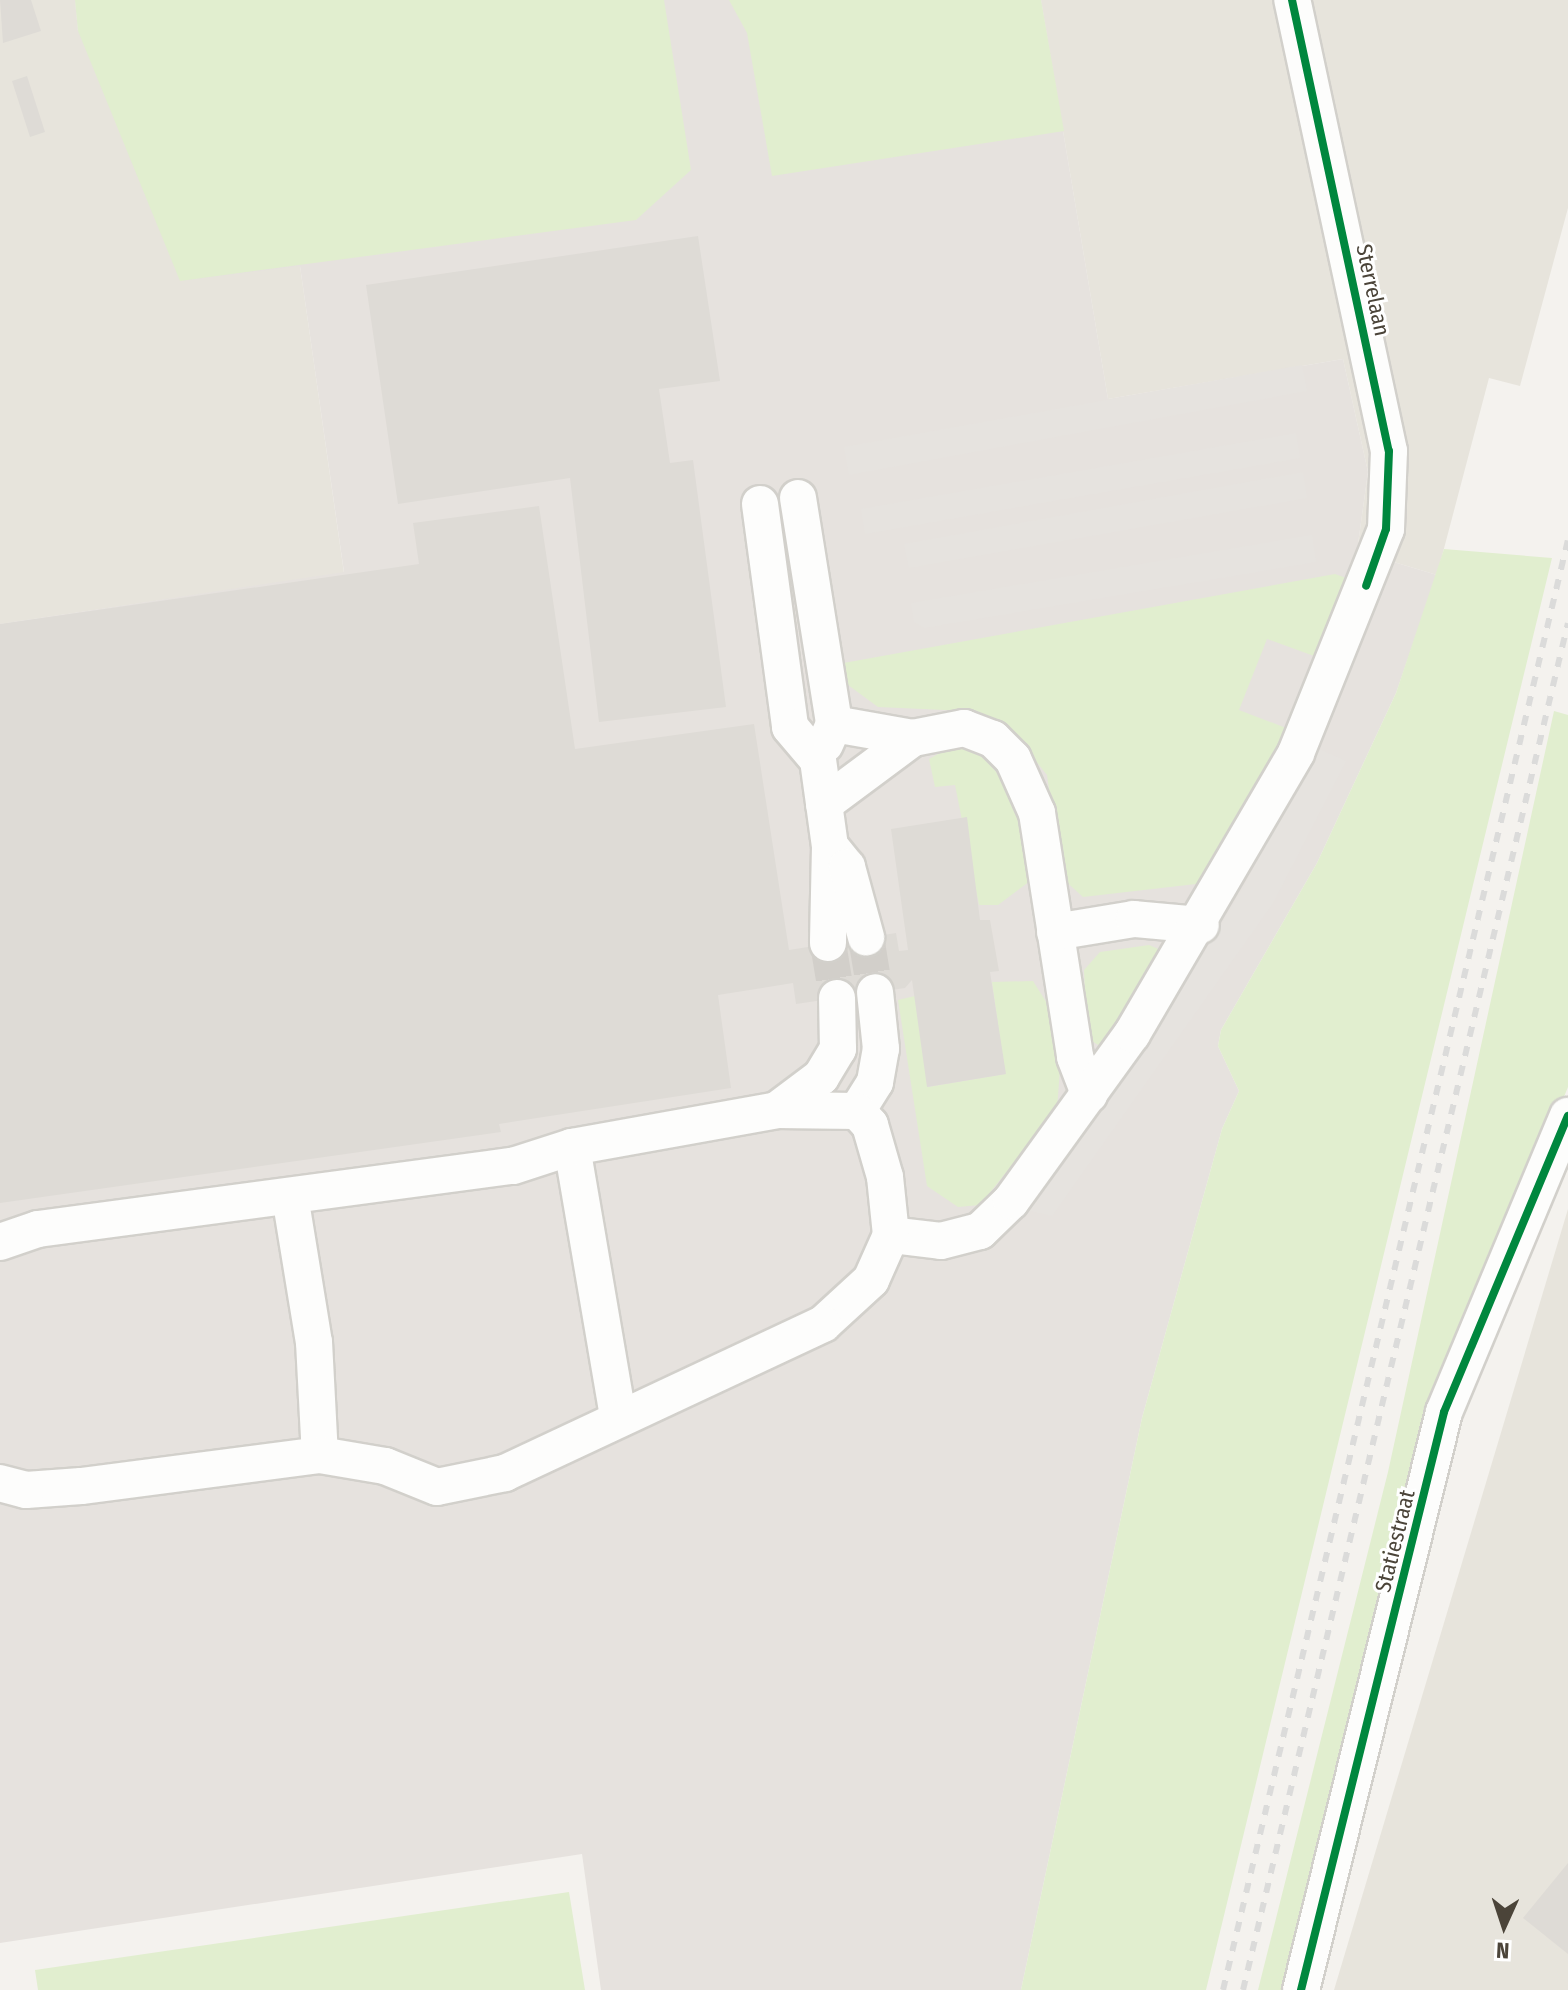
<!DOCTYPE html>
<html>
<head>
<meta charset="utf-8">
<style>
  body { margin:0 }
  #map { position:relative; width:1568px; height:1990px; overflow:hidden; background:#f4f2ee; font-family:"Fira Sans Condensed",sans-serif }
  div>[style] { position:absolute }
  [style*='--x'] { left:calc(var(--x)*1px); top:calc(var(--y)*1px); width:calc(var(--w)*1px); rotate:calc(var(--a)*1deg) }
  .residential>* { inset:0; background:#e7e4dc }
  .industrial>* { inset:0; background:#e6e2de }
  .green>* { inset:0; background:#e1eecf }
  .parking>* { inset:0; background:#e6e3df }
  .building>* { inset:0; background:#dedbd6 }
  .minor-tunnel>* { height:36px; margin-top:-18px; transform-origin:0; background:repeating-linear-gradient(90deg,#d2cfca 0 36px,transparent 0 54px) }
  .roads { filter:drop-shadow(2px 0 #d2d0cb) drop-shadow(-2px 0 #d2d0cb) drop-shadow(0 2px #d2d0cb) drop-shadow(0 -2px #d2d0cb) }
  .minor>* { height:36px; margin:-18px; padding:0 18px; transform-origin:18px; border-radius:18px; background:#fdfdfc }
  .rail>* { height:6px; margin-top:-3px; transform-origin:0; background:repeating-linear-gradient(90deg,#dbdbda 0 10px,transparent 0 20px) }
  .cycleway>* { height:8px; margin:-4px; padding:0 4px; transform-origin:4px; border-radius:4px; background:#00873e }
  span { translate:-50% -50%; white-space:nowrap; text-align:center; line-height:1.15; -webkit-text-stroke:6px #fff; paint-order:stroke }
  .street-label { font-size:22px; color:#4b4439 }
  .north { position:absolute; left:1464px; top:1886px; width:80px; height:80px; -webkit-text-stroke:6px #fff; paint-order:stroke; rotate:183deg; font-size:22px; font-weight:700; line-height:32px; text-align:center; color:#4b4439 }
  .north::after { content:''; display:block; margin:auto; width:28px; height:36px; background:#4b4439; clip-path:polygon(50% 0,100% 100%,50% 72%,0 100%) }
</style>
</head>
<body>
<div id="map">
  <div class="residential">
    <i style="clip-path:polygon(0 0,75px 0,78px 31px,300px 266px,344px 573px,0 624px)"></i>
    <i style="clip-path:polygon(1041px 0,1568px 0,1568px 208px,1520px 386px,1489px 378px,1437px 575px,1357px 551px,1368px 472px,1343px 359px,1108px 399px)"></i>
    <i style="clip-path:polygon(1568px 1209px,1568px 1990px,1334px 1990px)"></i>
  </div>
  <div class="industrial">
    <i style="clip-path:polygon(75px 0,1041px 0,1108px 399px,1343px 359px,1368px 472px,1357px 551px,1437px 575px,1396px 693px,1317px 863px,1221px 1030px,1218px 1046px,1239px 1091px,1222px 1129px,1142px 1418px,1021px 1990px,601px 1990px,582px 1854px,0 1943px,0 624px,344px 572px,300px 266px,180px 281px,78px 31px)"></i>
  </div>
  <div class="green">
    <i style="clip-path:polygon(75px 0,664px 0,691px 170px,636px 220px,180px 281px,78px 31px)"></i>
    <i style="clip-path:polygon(729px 0,1041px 0,1064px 131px,772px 176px,747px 33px)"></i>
    <i style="clip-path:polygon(1444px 549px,1552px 558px,1206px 1990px,1021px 1990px,1142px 1418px,1222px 1129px,1239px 1091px,1218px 1046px,1221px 1030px,1317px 863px,1396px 693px)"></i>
    <i style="clip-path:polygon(1335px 574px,1349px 579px,1337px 619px,1314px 656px,1267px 639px,1239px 710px,1286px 728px,1213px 873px,1196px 884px,1083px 897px,1062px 878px,1047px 775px,1016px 736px,967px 711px,878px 707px,844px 682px,838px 664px)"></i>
    <i style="clip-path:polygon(1554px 711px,1568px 715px,1568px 1087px,1441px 1400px,1287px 1990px,1258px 1990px,1388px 1472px)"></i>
    <i style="clip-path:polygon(953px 746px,976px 747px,1017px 798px,1030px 881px,998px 905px,979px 905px,955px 785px,935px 787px,929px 759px)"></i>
    <i style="clip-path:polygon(1149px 945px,1168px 953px,1103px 1048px,1087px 1038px,1084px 970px,1100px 952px)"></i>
    <i style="clip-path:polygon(1033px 981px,1050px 1008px,1060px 1069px,1057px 1109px,980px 1205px,958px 1207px,927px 1186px,898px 1000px,915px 996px,928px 1087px,1005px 1074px,992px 982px)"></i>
    <i style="clip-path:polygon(569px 1892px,585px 1990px,38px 1990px,35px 1970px)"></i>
  </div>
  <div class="parking">
    <i style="clip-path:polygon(1302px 365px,1307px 391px,849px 475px,844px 447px)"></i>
    <i style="clip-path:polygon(1296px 433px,1300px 458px,865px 534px,861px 509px)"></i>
    <i style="clip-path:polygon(1303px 472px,1307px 498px,909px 568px,904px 544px)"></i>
    <i style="clip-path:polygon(1312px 535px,1316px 562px,924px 628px,914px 622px,911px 603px)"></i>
    <i style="clip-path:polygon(1314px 747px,1346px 761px,1273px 903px,1052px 1216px,1023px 1209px,1179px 994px,1244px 887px)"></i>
  </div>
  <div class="building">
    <i style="clip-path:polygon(0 0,31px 0,41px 31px,3px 43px)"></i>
    <i style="clip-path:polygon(27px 76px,45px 132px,30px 137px,12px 81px)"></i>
    <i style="clip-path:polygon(698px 236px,720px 381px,659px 389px,670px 463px,693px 460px,726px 707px,599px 722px,570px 478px,398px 504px,366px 285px)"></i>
    <i style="clip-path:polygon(539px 506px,575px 749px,754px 724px,789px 950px,896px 933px,899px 951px,908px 950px,891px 829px,967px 817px,980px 920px,990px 920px,999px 971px,990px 972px,1006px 1074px,927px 1087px,912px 980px,905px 988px,796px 1004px,793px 983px,718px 995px,731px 1088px,499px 1124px,501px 1132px,0 1203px,0 624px,419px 564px,413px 523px)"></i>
    <i style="clip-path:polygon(1568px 1863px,1568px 1954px,1523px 1918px)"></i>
  </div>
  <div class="minor-tunnel">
    <i style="--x:866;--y:937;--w:56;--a:80.7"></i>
    <i style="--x:828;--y:943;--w:56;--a:80.7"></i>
  </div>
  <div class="roads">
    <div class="minor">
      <i style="--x:798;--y:498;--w:229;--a:80.9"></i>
      <i style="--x:834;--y:724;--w:22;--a:114"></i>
      <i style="--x:760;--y:504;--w:225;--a:82.3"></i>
      <i style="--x:790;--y:727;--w:43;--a:49.7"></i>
      <i style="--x:818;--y:760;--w:87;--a:82.1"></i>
      <i style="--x:830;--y:846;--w:97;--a:91.2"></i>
      <i style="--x:834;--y:724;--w:80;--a:10"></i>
      <i style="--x:913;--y:738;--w:52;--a:-11.1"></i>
      <i style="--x:964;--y:728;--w:31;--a:21"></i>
      <i style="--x:993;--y:739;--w:28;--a:45"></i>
      <i style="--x:1013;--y:759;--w:59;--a:66"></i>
      <i style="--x:1037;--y:813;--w:247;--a:81.1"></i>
      <i style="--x:1075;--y:1057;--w:40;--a:69"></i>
      <i style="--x:824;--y:804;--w:111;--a:-36.6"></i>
      <i style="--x:830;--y:846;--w:27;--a:51"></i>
      <i style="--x:847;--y:867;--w:73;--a:74.8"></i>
      <i style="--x:1055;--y:932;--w:80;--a:-9.3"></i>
      <i style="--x:1134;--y:919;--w:67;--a:5.1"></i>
      <i style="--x:777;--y:1110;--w:55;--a:-36.9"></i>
      <i style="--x:821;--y:1077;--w:33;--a:-59"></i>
      <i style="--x:838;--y:1049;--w:51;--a:-91.1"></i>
      <i style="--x:857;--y:1111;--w:34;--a:-58"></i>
      <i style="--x:875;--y:1082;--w:34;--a:-80"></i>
      <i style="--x:881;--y:1049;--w:57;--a:-96"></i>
      <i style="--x:572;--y:1147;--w:272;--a:80.3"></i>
      <i style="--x:290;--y:1196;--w:148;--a:80.7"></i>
      <i style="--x:314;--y:1342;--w:113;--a:87"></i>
      <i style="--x:891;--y:1235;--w:50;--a:6.8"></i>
      <i style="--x:941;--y:1241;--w:40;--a:-14.4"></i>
      <i style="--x:980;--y:1231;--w:43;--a:-44.1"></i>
      <i style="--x:1011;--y:1201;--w:206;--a:-54.1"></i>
      <i style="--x:1132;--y:1034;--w:325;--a:-59.7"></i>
      <i style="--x:1296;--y:753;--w:241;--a:-68.1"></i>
      <i style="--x:1386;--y:529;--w:78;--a:-87.8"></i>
      <i style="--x:1389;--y:451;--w:461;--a:-102.1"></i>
      <i style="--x:0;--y:1242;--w:40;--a:-18.9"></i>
      <i style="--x:38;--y:1229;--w:479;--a:-7.6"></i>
      <i style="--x:513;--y:1166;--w:62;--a:-17.9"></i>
      <i style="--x:572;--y:1147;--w:208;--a:-10.2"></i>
      <i style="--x:777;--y:1110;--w:80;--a:0.7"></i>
      <i style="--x:857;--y:1111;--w:19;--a:47"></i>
      <i style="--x:870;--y:1125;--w:54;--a:73.9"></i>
      <i style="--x:885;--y:1177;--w:58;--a:84.1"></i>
      <i style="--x:891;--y:1235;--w:49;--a:114"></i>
      <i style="--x:871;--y:1280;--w:65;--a:137.5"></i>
      <i style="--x:823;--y:1324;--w:351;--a:154.9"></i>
      <i style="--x:505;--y:1473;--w:69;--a:168.4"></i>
      <i style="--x:437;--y:1487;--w:56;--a:-158"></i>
      <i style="--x:385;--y:1466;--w:66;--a:-170.4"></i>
      <i style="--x:320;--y:1455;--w:241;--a:172.6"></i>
      <i style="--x:81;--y:1486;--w:55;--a:175.8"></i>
      <i style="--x:26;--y:1490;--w:27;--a:-165"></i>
      <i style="--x:1301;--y:1990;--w:595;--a:-76.1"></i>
      <i style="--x:1444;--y:1412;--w:321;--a:-67.3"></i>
    </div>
  </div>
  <div class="rail">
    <i style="--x:1223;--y:1990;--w:1490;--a:-76.62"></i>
    <i style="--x:1243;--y:1990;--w:1405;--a:-76.63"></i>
  </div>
  <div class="cycleway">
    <i style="--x:1292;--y:0;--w:461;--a:77.9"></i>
    <i style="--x:1389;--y:451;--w:78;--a:92.2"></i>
    <i style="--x:1386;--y:529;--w:60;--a:109.3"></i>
    <i style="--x:1301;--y:1990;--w:595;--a:-76.1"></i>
    <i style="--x:1444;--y:1412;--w:321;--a:-67.3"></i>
  </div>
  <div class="street-label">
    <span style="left:1373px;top:290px;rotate:78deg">Sterrelaan</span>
    <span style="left:1395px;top:1541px;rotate:-76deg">Statiestraat</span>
  </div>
  <div class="north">N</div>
</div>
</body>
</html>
